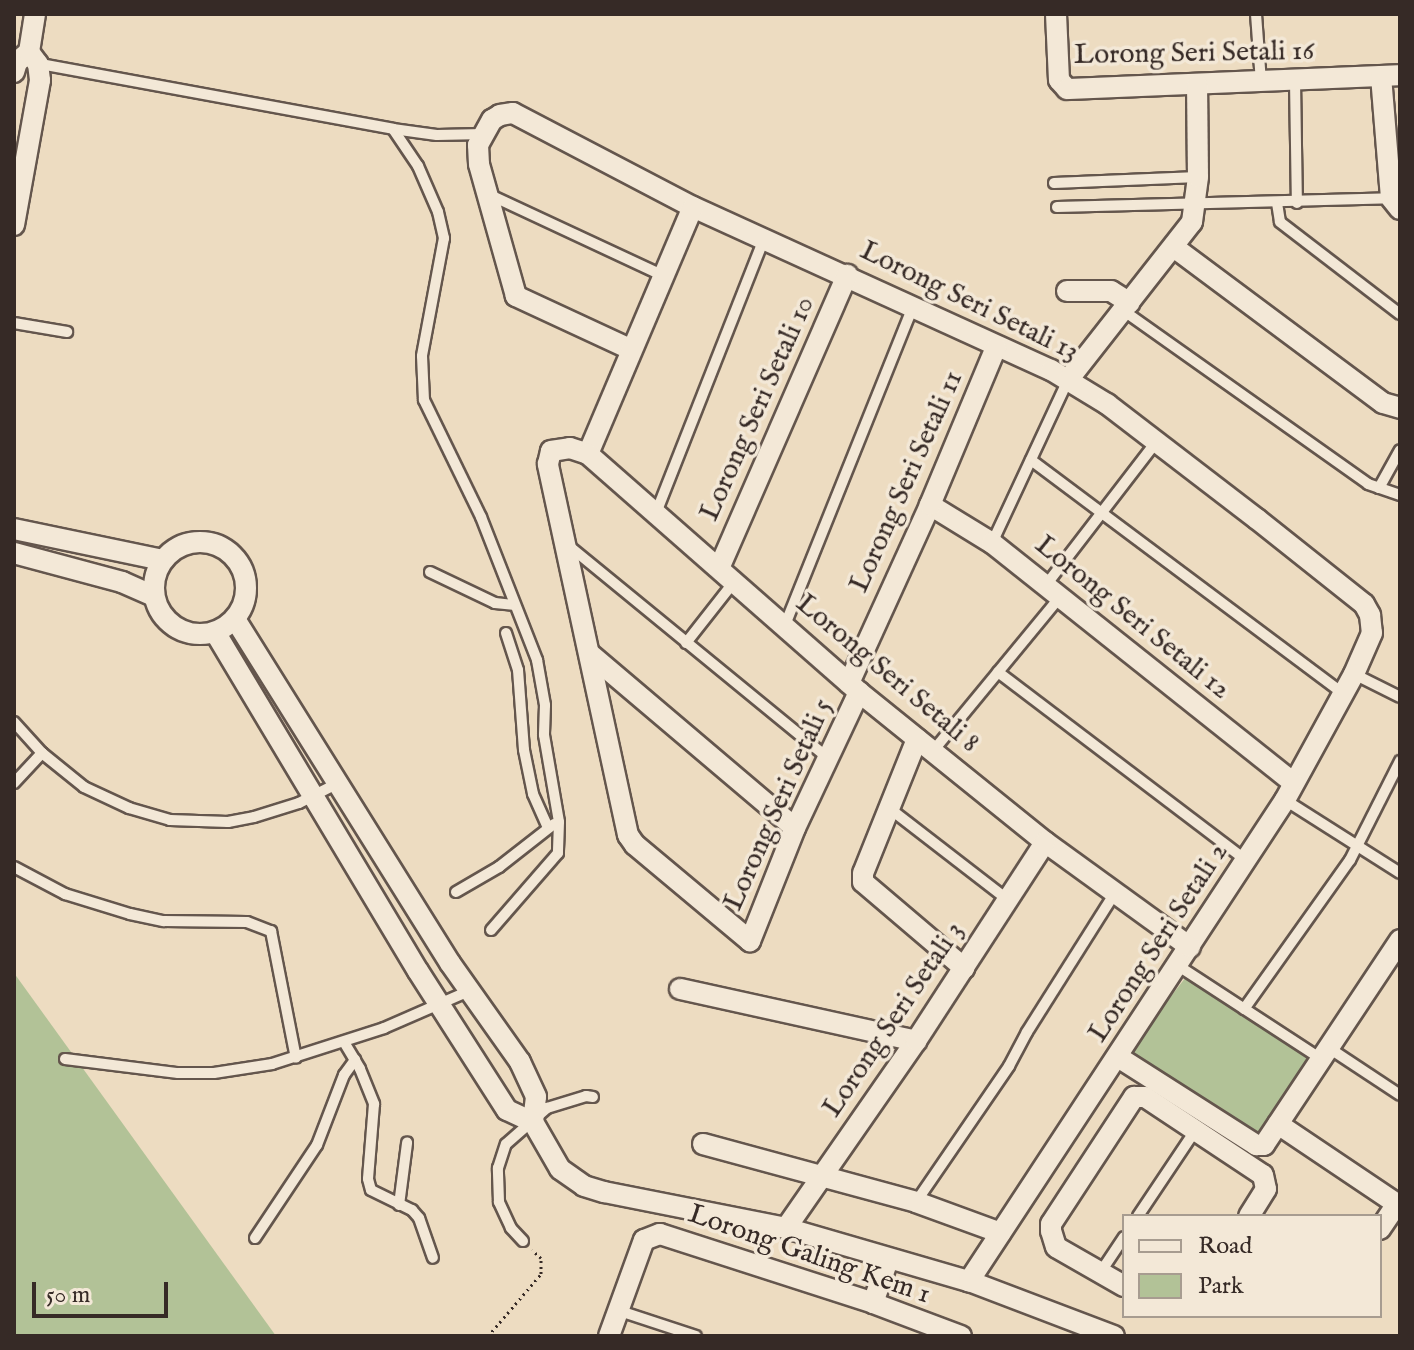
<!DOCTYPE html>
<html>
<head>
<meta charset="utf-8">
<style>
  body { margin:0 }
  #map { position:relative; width:1414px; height:1350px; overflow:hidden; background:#eddcc1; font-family:"IM FELL English",serif }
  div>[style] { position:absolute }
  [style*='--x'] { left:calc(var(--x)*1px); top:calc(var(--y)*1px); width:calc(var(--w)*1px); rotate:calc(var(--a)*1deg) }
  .green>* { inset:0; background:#b2c297 }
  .path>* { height:3px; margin-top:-1.5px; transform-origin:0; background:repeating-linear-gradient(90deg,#362a26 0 2px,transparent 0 6px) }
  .roads { filter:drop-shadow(2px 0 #64564d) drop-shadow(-2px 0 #64564d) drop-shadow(0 2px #64564d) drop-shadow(0 -2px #64564d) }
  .service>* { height:10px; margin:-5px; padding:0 5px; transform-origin:5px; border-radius:5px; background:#f3e8d7 }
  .minor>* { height:20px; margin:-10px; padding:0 10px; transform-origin:10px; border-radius:10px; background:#f3e8d7 }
  .minor>.ring { margin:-10px; padding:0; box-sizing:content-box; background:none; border:20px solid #f3e8d7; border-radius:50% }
  span { translate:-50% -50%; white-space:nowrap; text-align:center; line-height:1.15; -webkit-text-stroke:7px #f3e8d7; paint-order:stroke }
  .street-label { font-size:28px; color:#362a26 }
  .frame { position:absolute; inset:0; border:16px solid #362a26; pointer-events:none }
  .legend { position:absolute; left:1122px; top:1214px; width:260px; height:104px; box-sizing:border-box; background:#f3e8d7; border:2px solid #a79c90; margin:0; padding:10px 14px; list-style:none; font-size:24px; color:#362a26 }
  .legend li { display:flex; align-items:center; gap:16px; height:40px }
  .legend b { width:40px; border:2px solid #a79c90 }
  .scale { position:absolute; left:32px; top:1282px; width:136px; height:36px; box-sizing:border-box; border:4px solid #362a26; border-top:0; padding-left:10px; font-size:24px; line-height:28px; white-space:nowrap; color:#362a26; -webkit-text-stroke:6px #f3e8d7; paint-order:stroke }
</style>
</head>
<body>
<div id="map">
  <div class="green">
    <i style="clip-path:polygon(14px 973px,276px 1336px,14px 1336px)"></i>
    <i style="clip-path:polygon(1186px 977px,1310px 1060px,1258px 1140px,1121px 1060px)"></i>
  </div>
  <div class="path">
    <i style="--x:488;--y:1336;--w:82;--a:-49.5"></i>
    <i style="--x:541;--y:1274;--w:16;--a:-90"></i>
    <i style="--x:541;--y:1258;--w:12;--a:-138"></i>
  </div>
  <div class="roads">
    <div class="service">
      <i style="--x:1256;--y:14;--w:68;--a:85.8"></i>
      <i style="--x:35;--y:63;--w:364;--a:10.4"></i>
      <i style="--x:393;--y:129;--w:44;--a:7.8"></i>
      <i style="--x:437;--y:135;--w:47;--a:-1.2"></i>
      <i style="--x:1295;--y:81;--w:122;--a:89.1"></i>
      <i style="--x:393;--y:129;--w:45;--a:56"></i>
      <i style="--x:418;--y:166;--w:50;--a:66.5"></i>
      <i style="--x:438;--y:212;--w:27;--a:77"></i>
      <i style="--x:444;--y:238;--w:120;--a:100.6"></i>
      <i style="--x:422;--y:356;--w:44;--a:87.4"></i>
      <i style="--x:424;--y:400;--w:130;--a:64"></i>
      <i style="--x:481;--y:517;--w:154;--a:68.6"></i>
      <i style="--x:537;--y:660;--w:46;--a:79.9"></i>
      <i style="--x:545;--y:705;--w:30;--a:92"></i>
      <i style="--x:544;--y:735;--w:88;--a:80.2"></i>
      <i style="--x:559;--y:822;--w:31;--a:92"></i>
      <i style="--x:558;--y:853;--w:102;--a:131"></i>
      <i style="--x:1054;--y:183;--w:144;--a:-2.4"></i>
      <i style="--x:488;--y:194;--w:192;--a:25"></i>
      <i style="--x:1277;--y:203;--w:19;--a:81"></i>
      <i style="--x:1280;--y:222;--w:151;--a:37.5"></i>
      <i style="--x:1057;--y:207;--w:334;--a:-1.5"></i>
      <i style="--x:1124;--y:311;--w:299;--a:35.3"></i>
      <i style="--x:1368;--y:484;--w:34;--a:19"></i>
      <i style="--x:14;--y:323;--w:54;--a:9.6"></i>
      <i style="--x:1031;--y:460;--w:389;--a:36.8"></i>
      <i style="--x:1379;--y:488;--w:43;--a:-61.1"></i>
      <i style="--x:656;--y:513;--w:295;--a:-68.5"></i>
      <i style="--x:992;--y:543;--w:180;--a:-65"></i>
      <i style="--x:569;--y:546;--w:336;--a:39.3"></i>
      <i style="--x:430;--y:572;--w:72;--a:25.5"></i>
      <i style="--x:495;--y:603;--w:18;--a:6"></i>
      <i style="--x:1046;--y:585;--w:180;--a:-52.4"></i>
      <i style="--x:785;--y:625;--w:343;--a:-68.1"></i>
      <i style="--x:506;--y:633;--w:39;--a:72"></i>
      <i style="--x:518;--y:670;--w:80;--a:85.7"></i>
      <i style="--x:524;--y:750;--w:45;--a:78.4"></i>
      <i style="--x:533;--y:794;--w:36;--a:66"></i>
      <i style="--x:686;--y:643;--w:78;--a:-51.8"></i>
      <i style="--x:998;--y:672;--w:311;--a:37.2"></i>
      <i style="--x:1354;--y:674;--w:51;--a:26.6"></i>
      <i style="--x:14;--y:722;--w:42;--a:47.9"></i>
      <i style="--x:42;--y:753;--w:54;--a:39"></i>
      <i style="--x:84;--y:787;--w:50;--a:25"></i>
      <i style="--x:129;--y:808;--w:43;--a:16.3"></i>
      <i style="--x:170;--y:820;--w:58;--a:2"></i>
      <i style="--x:228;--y:822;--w:26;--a:-11"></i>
      <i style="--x:254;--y:817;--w:47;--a:-17.3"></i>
      <i style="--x:299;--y:803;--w:44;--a:-27.1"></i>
      <i style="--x:933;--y:751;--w:198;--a:-50.5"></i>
      <i style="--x:14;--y:783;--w:41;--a:-47"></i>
      <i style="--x:1285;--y:800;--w:136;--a:32.4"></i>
      <i style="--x:889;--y:808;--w:150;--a:37.7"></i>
      <i style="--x:14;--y:867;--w:58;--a:27.9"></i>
      <i style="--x:65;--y:894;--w:68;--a:17.1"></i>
      <i style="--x:130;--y:914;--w:35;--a:12"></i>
      <i style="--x:164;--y:921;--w:83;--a:0.7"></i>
      <i style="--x:247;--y:922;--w:26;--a:21"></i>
      <i style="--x:271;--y:931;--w:129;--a:78.9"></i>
      <i style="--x:456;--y:892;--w:50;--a:-30.2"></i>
      <i style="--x:499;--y:867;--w:70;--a:-38"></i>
      <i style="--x:1177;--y:965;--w:172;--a:33.1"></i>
      <i style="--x:1244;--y:1009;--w:183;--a:-54.6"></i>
      <i style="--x:1350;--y:860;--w:111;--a:-63.2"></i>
      <i style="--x:344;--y:1042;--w:31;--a:59"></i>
      <i style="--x:360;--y:1069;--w:38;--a:68"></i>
      <i style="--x:374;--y:1104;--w:75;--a:94.6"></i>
      <i style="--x:368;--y:1179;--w:11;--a:75"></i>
      <i style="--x:371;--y:1190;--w:46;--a:26"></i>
      <i style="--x:412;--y:1210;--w:11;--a:49"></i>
      <i style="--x:419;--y:1218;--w:42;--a:70.7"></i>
      <i style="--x:1329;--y:1048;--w:85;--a:33.5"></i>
      <i style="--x:65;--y:1059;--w:114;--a:7.1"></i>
      <i style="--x:178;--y:1073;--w:36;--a:0"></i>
      <i style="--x:214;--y:1073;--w:59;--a:-8.8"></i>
      <i style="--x:272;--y:1064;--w:118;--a:-17.8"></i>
      <i style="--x:384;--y:1028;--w:93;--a:-23.5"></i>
      <i style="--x:916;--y:1202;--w:165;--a:-55.6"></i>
      <i style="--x:1009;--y:1066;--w:38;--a:-62"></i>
      <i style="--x:1027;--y:1032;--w:167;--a:-57.7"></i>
      <i style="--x:399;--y:1205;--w:63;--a:-82.6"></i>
      <i style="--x:1138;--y:1216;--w:102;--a:-56.2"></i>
      <i style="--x:255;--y:1238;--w:112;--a:-56.3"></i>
      <i style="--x:317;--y:1145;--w:75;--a:-68.9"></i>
      <i style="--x:344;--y:1075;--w:19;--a:-54"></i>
      <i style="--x:523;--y:1241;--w:18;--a:-133"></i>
      <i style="--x:511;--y:1228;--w:29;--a:-115"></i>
      <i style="--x:499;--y:1202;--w:34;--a:-92"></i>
      <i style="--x:498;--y:1168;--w:25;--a:-72"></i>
      <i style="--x:506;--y:1144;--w:55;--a:-41.3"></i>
      <i style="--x:547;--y:1108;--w:41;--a:-17.1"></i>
      <i style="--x:586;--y:1096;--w:7;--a:8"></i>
      <i style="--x:1100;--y:1273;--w:43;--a:-56.3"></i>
      <i style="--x:617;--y:1310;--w:83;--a:18.2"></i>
    </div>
    <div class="minor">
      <i style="--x:1056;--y:14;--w:66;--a:87.4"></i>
      <i style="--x:1059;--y:80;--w:12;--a:48"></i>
      <i style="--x:1067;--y:89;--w:333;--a:-2.4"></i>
      <i style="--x:14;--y:72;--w:10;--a:-73"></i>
      <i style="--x:17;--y:62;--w:16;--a:-40"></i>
      <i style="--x:1381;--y:76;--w:122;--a:85.3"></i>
      <i style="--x:1391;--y:198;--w:14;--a:51"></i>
      <i style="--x:14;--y:225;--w:147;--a:-79.8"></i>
      <i style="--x:40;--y:80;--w:16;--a:-97"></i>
      <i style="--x:38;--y:64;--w:15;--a:-127"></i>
      <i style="--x:29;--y:52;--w:38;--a:-81"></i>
      <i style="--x:1175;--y:248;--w:259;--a:36.7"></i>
      <i style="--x:1383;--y:403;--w:18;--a:16"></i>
      <i style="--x:1067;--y:291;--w:44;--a:0"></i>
      <i style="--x:1111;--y:291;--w:22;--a:32"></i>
      <i style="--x:630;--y:349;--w:126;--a:-155.1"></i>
      <i style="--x:516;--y:296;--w:137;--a:-105.7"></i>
      <i style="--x:479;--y:164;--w:19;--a:-93"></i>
      <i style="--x:478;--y:145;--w:29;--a:-61"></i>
      <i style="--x:492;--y:120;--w:9;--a:-32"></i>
      <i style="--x:500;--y:115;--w:13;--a:-9"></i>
      <i style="--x:513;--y:113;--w:203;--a:27.6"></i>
      <i style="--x:693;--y:207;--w:393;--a:24.5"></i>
      <i style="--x:1051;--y:370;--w:66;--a:31.3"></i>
      <i style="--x:1107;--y:404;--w:189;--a:37.5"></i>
      <i style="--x:1257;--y:519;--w:137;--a:38.5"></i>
      <i style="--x:1364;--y:604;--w:13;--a:61"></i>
      <i style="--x:1370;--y:615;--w:18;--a:84"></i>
      <i style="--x:1372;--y:633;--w:45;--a:113.7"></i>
      <i style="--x:1354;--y:674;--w:144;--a:118.7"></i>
      <i style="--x:1285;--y:800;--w:576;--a:123.3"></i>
      <i style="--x:1068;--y:380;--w:201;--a:-51.9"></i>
      <i style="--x:1192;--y:222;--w:45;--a:-82.4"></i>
      <i style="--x:1198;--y:177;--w:92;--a:-90.6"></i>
      <i style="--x:588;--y:454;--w:268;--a:-67"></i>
      <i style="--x:930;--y:505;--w:73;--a:31.5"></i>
      <i style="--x:992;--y:543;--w:384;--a:38.5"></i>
      <i style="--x:14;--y:529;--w:152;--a:11.8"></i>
      <i class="ring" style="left:154px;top:542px;width:72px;height:72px"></i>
      <i style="--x:14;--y:553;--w:112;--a:15"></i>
      <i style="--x:122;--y:582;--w:35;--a:24"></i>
      <i style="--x:720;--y:566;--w:318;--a:-66.4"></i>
      <i style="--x:235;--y:619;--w:406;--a:58"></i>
      <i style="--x:450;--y:963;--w:121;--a:54.7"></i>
      <i style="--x:520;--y:1062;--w:38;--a:65"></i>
      <i style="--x:536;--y:1097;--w:25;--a:97"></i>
      <i style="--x:533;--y:1122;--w:54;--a:60.1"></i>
      <i style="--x:560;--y:1169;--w:29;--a:35"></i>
      <i style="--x:584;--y:1186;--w:21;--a:17"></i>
      <i style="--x:604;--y:1192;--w:186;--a:11.2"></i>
      <i style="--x:786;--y:1228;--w:191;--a:16.2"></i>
      <i style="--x:969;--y:1281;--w:155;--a:20.8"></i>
      <i style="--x:215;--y:632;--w:395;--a:59.1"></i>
      <i style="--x:418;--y:971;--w:165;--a:57.4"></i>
      <i style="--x:507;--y:1110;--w:29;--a:25"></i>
      <i style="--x:591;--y:655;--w:267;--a:40.3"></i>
      <i style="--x:849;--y:683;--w:196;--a:-65.5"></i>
      <i style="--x:930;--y:505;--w:171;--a:-67.3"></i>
      <i style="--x:859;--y:692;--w:150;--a:115.2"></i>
      <i style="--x:795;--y:828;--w:122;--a:111.7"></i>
      <i style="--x:750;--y:941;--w:150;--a:-140.1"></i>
      <i style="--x:635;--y:845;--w:12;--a:-125"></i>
      <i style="--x:628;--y:835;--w:380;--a:-102.2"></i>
      <i style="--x:548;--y:464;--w:13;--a:-77"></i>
      <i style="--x:551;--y:451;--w:19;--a:-9"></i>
      <i style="--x:570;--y:448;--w:19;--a:18"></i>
      <i style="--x:588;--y:454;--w:361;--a:41.3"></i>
      <i style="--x:859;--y:692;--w:239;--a:38.9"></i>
      <i style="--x:1045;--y:842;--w:179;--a:35.9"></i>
      <i style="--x:917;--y:739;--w:144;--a:111.9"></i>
      <i style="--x:863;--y:873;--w:9;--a:90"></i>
      <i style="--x:863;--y:882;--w:133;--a:40.4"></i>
      <i style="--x:680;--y:989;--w:242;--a:12.4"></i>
      <i style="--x:1118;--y:1057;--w:164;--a:32.5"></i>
      <i style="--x:1256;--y:1145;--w:8;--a:0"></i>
      <i style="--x:1264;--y:1145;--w:246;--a:-56.4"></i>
      <i style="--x:1278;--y:1124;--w:147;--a:33.9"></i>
      <i style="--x:703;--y:1144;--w:221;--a:15.2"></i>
      <i style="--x:916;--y:1202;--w:90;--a:20"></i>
      <i style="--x:786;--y:1228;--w:228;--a:-55.2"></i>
      <i style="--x:916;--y:1041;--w:237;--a:-57"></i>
      <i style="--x:1380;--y:1229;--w:30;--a:-56"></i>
      <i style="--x:1124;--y:1286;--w:78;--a:-150.2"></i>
      <i style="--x:1056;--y:1247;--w:17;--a:-107"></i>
      <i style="--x:1051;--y:1231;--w:7;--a:-90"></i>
      <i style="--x:1051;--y:1224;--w:152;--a:-56.8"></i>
      <i style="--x:1134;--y:1097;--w:11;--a:0"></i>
      <i style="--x:1145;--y:1097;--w:141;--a:33.5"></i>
      <i style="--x:1263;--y:1175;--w:14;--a:78"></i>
      <i style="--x:1266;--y:1189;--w:32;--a:122"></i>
      <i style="--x:873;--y:1303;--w:46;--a:-70.8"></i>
      <i style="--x:609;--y:1336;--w:102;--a:-70"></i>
      <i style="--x:644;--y:1240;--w:17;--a:-21"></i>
      <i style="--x:660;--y:1234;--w:224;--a:17.9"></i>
      <i style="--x:873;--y:1303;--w:94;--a:20.6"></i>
    </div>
  </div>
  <div class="street-label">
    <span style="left:1194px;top:54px;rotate:-1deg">Lorong Seri Setali 16</span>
    <span style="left:969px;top:302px;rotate:26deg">Lorong Seri Setali 13</span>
    <span style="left:758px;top:409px;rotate:-66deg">Lorong Seri Setali 10</span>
    <span style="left:907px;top:482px;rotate:-66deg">Lorong Seri Setali 11</span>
    <span style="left:1132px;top:618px;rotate:39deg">Lorong Seri Setali 12</span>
    <span style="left:887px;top:674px;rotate:40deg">Lorong Seri Setali 8</span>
    <span style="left:779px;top:805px;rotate:-66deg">Lorong Seri Setali 5</span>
    <span style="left:1159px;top:943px;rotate:-57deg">Lorong Seri Setali 2</span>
    <span style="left:894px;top:1020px;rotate:-56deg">Lorong Seri Setali 3</span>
    <span style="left:809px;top:1255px;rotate:19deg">Lorong Galing Kem 1</span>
  </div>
  <div class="frame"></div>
  <ul class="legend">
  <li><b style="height:10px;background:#f3e8d7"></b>Road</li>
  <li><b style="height:22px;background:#b2c297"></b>Park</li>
  </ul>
  <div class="scale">50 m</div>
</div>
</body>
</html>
